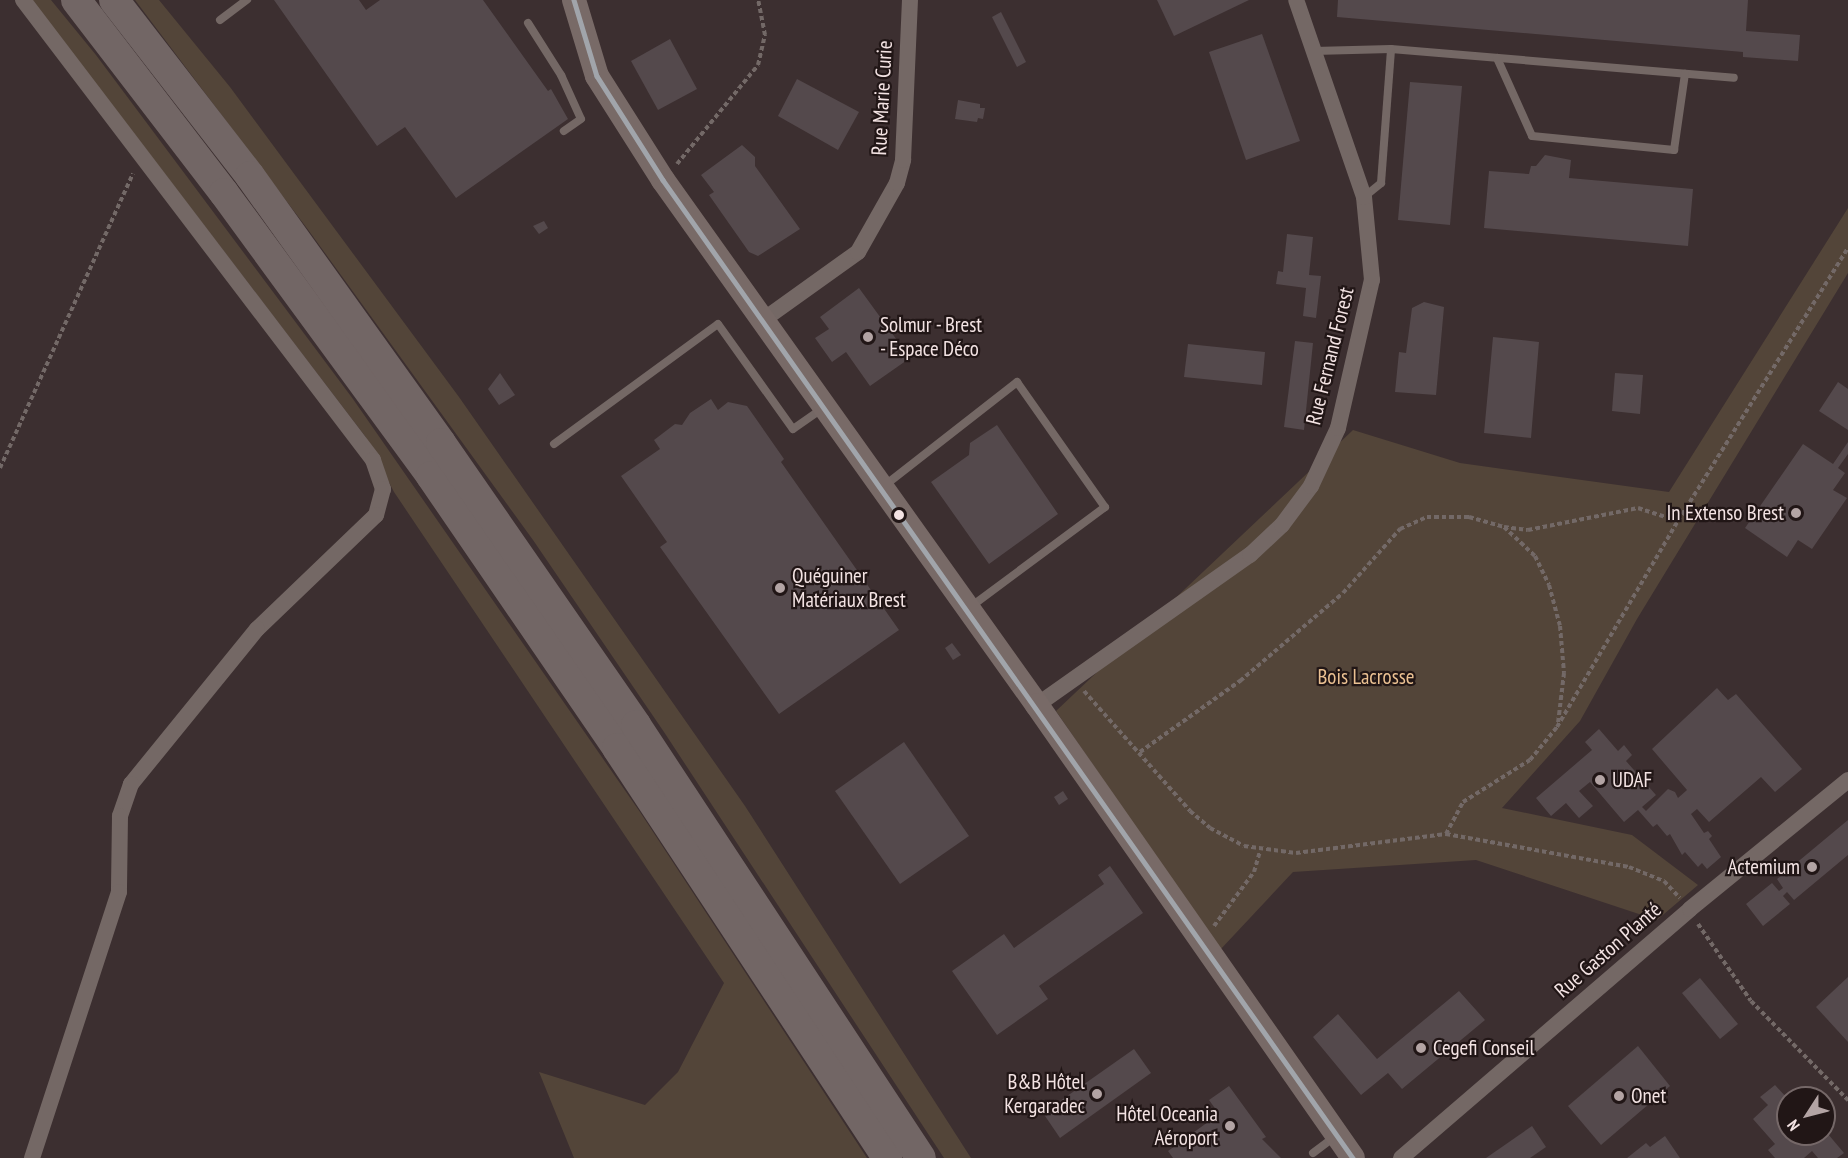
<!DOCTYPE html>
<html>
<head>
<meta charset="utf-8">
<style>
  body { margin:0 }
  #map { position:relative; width:1848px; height:1158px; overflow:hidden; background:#3c2f30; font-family:"PT Sans Narrow",sans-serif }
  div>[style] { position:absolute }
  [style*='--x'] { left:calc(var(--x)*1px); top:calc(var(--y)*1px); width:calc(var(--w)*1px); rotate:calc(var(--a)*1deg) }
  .green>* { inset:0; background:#534539 }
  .building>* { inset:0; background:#54494c }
  .path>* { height:4px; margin-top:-2px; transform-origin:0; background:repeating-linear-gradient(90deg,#736967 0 4.5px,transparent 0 7.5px) }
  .lane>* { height:8px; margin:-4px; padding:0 4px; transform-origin:4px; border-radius:4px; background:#746865 }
  .street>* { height:16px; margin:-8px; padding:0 8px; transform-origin:8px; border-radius:8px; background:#746865 }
  .secondary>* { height:24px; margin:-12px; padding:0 12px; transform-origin:12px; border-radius:12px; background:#786a67 }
  .highway>* { height:30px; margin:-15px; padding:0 15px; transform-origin:15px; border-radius:15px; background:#726665 }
  .bus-1>* { height:4.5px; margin:-2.25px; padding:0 2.25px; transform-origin:2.25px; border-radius:2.25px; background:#a1a5ab }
  .dots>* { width:16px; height:16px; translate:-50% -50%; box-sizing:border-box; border:3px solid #211616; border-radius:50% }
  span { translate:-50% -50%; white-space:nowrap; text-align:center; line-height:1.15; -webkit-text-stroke:4.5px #211616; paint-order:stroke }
  .street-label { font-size:21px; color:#f3e3e3 }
  .poi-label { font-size:21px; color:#f3e3e3 }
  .left { translate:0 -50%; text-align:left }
  .right { translate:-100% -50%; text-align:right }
  .park-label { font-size:21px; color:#ebc192 }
  .north { position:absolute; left:1776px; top:1086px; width:60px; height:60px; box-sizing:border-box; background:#211616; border:2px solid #756868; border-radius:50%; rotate:234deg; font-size:16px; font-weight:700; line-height:24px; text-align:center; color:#f3e3e3 }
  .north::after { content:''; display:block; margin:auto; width:21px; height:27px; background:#b3a4a4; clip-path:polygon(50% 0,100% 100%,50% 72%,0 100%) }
</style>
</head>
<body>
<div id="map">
  <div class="green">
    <i style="clip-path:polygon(32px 0,51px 0,96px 55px,353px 399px,640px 812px,867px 1158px,574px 1158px,539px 1072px,645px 1105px,678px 1072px,724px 983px,394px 492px,365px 436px)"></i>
    <i style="clip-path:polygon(135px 0,159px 0,230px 87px,459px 397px,745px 806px,971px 1158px,944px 1158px,664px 732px,533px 540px,309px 231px)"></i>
    <i style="clip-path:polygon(1848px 208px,1848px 273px,1637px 619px,1580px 721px,1502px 808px,1632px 835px,1698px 885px,1657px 920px,1476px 860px,1293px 872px,1220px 950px,1056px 711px,1353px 430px,1460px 463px,1669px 492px)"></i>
  </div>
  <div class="building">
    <i style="clip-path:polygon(274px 0,359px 0,366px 10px,380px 0,483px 0,548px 91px,551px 89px,568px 119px,456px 198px,405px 127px,377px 146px)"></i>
    <i style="clip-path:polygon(1157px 0,1249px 0,1174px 36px)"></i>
    <i style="clip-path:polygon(1338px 0,1748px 0,1746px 31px,1800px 35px,1798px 61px,1743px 57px,1743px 52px,1337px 17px)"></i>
    <i style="clip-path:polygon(1001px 12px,1026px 62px,1017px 67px,992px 17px)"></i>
    <i style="clip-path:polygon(1262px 34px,1300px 141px,1246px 160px,1209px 52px)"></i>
    <i style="clip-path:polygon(670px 39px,697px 89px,658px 110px,631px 61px)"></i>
    <i style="clip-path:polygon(797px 79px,859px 112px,838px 150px,778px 116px)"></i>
    <i style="clip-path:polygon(1410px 82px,1462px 86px,1450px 225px,1398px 220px)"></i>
    <i style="clip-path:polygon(958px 100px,980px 104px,980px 108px,985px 108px,983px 119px,978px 118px,977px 122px,955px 119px)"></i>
    <i style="clip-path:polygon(742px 145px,755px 157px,755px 166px,800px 229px,758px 256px,749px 252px,709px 195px,714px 192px,701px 175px)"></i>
    <i style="clip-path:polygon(1545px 155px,1571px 160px,1569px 178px,1693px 189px,1688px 246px,1484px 228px,1489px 171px,1529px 174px,1531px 166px,1536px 166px)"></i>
    <i style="clip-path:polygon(544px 221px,548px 228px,539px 234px,533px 226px)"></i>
    <i style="clip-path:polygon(1287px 234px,1313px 237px,1309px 275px,1321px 276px,1316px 318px,1303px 316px,1306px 288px,1276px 284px,1278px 271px,1283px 272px)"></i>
    <i style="clip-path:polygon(859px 288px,910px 358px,870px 386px,846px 352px,832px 362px,815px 338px,829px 329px,820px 317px)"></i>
    <i style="clip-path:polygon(1424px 302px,1444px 307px,1436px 395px,1395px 392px,1399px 352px,1406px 353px,1412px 308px)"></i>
    <i style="clip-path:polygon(1493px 337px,1539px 342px,1531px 438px,1484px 433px)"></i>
    <i style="clip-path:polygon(1295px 341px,1313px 343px,1304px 430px,1284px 427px)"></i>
    <i style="clip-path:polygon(1188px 344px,1265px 352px,1262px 385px,1184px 377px)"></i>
    <i style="clip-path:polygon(500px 373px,515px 395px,499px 405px,488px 389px)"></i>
    <i style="clip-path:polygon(1615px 373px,1643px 375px,1640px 414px,1612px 411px)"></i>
    <i style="clip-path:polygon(1838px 382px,1848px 389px,1848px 430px,1819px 411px)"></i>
    <i style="clip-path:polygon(711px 399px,718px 410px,728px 402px,747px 406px,784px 459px,781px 462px,899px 630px,779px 714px,660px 547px,667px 542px,621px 476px,660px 449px,654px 440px,675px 424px,682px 425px,690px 413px)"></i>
    <i style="clip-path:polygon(997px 425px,1058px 514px,989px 564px,931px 482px,969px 455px,970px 443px)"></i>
    <i style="clip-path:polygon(1848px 442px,1848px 454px,1838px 468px,1845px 473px,1833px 490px,1847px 498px,1812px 549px,1798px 540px,1787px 557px,1745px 528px,1803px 444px,1833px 464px)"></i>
    <i style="clip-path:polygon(952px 643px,961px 655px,953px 660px,945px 648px)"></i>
    <i style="clip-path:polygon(1717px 688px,1728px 700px,1736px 694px,1802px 769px,1775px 792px,1761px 777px,1709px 822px,1697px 809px,1691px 814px,1704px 833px,1708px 831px,1712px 836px,1709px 839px,1721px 857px,1707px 869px,1702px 863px,1698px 867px,1685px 852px,1682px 855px,1670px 834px,1667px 836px,1657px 824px,1653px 827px,1638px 810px,1624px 822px,1590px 782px,1579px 791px,1593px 806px,1579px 818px,1566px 803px,1551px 816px,1536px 798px,1592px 750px,1585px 742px,1599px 729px,1618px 751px,1624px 745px,1632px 755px,1626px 761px,1656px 795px,1642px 807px,1646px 811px,1668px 789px,1675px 792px,1678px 798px,1687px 790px,1652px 749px)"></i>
    <i style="clip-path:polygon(904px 742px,969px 836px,900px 884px,835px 791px)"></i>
    <i style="clip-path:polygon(1063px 791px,1068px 799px,1059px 805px,1054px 797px)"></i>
    <i style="clip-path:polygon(1848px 820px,1848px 855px,1794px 900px,1787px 892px,1783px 896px,1790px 904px,1763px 926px,1746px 904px,1772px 883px,1779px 891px,1783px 888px,1777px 879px)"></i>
    <i style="clip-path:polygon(1110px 866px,1143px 913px,1039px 986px,1048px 999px,997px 1035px,952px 971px,1004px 934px,1014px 948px,1104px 884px,1098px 875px)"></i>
    <i style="clip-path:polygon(1848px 977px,1848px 1042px,1816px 1007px)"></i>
    <i style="clip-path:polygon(1700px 978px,1738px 1024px,1720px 1039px,1682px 993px)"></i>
    <i style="clip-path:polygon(1459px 991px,1485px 1020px,1402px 1089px,1388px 1073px,1361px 1095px,1313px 1037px,1338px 1014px,1377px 1059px)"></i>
    <i style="clip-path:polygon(1638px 1046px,1670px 1086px,1601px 1145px,1568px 1106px)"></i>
    <i style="clip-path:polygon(1134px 1049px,1151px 1073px,1060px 1138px,1043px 1113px)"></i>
    <i style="clip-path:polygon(1775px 1085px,1788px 1099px,1788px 1134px,1819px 1134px,1823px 1138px,1828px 1134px,1844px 1153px,1837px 1158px,1818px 1158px,1812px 1151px,1804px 1158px,1775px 1158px,1768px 1150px,1775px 1144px,1753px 1119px,1768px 1105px,1760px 1097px)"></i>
    <i style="clip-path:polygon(1229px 1086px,1266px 1137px,1262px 1139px,1281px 1158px,1173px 1158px,1168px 1151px,1219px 1114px,1209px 1100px)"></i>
    <i style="clip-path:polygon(1532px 1126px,1546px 1147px,1530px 1158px,1486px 1158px)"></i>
    <i style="clip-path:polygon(1665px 1136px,1680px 1158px,1627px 1158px,1646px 1143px,1650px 1147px)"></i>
  </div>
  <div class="path">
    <i style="--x:677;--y:164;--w:128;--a:-50.7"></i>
    <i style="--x:758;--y:65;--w:31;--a:-77"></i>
    <i style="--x:765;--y:35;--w:36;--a:-101"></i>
    <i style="--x:0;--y:468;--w:323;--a:-65.7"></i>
    <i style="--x:1504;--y:527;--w:24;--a:7"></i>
    <i style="--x:1528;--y:530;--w:112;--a:-11.3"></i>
    <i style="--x:1638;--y:508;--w:42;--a:18"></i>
    <i style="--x:1084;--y:691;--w:160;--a:48.5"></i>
    <i style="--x:1190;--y:811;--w:26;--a:40"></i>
    <i style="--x:1210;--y:828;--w:38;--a:28"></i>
    <i style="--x:1244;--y:846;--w:52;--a:7.7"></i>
    <i style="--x:1296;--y:853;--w:151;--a:-7.2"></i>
    <i style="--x:1446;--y:834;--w:186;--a:10.2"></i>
    <i style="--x:1629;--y:867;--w:38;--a:22"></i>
    <i style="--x:1664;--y:881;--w:23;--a:47"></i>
    <i style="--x:1140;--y:752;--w:123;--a:-35.4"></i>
    <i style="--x:1240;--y:681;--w:135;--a:-40.5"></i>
    <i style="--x:1343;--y:593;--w:86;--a:-48.3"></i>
    <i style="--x:1400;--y:529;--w:30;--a:-24"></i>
    <i style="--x:1427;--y:517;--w:42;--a:0"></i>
    <i style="--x:1469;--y:517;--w:36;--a:16"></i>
    <i style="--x:1504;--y:527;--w:42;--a:43.1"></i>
    <i style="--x:1535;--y:556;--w:32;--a:64"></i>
    <i style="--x:1549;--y:585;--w:42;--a:75"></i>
    <i style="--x:1560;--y:626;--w:47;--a:85.1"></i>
    <i style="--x:1564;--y:673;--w:50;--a:96.8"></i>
    <i style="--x:1446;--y:834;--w:36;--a:-62"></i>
    <i style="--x:1463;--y:802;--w:79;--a:-32.1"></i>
    <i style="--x:1530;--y:760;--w:43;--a:-50.7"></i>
    <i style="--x:1557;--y:727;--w:239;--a:-59.6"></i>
    <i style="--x:1678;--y:521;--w:322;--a:-58.1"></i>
    <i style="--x:1698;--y:924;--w:93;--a:55.5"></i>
    <i style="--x:1751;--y:1001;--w:139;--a:45.6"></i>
    <i style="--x:1214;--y:926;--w:67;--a:-53.5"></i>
    <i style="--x:1254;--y:872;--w:22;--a:-74"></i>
  </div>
  <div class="lane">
    <i style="--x:220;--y:20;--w:34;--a:-37"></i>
    <i style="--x:528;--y:23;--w:62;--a:57.6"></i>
    <i style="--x:561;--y:75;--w:48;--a:65.6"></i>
    <i style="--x:581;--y:119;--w:21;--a:145"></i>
    <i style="--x:1314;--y:51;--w:77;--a:-1.5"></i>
    <i style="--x:1391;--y:49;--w:344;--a:4.8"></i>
    <i style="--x:1497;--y:58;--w:85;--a:65.8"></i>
    <i style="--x:1532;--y:136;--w:143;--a:5.6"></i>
    <i style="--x:1674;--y:150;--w:77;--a:-81.8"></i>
    <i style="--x:1364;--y:197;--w:22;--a:-39"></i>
    <i style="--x:1381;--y:183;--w:134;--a:-85.7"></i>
    <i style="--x:554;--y:444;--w:203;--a:-36.2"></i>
    <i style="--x:718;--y:324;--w:129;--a:54.5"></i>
    <i style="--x:793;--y:429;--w:35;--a:-35"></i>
    <i style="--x:884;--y:486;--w:169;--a:-38"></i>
    <i style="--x:1017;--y:382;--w:153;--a:54.9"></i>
    <i style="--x:1105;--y:507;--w:169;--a:143.4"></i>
    <i style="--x:1313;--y:1153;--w:26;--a:-37"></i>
  </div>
  <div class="street">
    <i style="--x:23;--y:0;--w:578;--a:52.73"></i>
    <i style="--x:373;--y:460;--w:31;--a:71"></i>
    <i style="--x:383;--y:489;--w:27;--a:105"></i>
    <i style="--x:376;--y:515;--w:165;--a:136.2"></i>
    <i style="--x:257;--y:629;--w:200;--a:129.1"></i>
    <i style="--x:131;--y:784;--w:34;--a:109"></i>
    <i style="--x:120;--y:816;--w:76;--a:90.8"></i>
    <i style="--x:119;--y:892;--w:280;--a:108.1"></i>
    <i style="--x:763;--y:320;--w:117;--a:-35.6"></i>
    <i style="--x:858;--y:252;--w:79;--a:-60.5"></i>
    <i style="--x:897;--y:183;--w:24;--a:-75"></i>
    <i style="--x:903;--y:160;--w:160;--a:-87.5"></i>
    <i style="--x:1037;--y:705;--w:261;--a:-35.2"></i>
    <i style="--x:1250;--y:555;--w:44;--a:-43.2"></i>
    <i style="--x:1282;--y:525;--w:49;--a:-53.4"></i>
    <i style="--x:1311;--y:486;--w:64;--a:-65"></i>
    <i style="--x:1338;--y:428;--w:152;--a:-77.1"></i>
    <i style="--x:1372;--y:280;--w:83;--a:-95.5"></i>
    <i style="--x:1364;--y:197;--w:208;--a:-109"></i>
    <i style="--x:1401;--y:1158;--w:381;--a:-40.7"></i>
    <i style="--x:1690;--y:909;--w:204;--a:-39.2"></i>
  </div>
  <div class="secondary">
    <i style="--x:574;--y:0;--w:79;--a:73.2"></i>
    <i style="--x:597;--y:76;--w:123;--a:57.6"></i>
    <i style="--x:663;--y:180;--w:645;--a:54.53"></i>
    <i style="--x:1037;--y:705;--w:552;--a:55.1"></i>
  </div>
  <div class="highway">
    <i style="--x:76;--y:0;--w:243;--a:52.5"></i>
    <i style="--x:224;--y:193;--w:351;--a:53.8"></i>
    <i style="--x:431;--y:476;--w:330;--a:55.6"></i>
    <i style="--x:617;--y:748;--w:491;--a:56.6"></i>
    <i style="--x:114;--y:0;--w:222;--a:52.3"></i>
    <i style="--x:250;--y:176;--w:328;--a:54.4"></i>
    <i style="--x:441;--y:443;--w:343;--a:55.3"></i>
    <i style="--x:636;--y:725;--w:518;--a:56.65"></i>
  </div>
  <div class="bus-1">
    <i style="--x:574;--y:0;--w:79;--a:73.2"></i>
    <i style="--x:597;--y:76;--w:123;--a:57.6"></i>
    <i style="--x:663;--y:180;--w:1197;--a:54.8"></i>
  </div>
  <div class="dots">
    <i style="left:868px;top:337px;background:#b3a4a4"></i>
    <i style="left:1796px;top:513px;background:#b3a4a4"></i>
    <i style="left:899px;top:515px;background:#f3e3e3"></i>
    <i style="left:780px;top:588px;background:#b3a4a4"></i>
    <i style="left:1600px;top:780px;background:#b3a4a4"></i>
    <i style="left:1812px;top:867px;background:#b3a4a4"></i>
    <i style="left:1421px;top:1048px;background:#b3a4a4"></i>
    <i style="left:1097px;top:1094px;background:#b3a4a4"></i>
    <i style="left:1619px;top:1096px;background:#b3a4a4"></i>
    <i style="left:1230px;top:1126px;background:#b3a4a4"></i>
  </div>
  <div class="street-label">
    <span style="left:882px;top:98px;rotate:-87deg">Rue Marie Curie</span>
    <span style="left:1330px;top:356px;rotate:-76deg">Rue Fernand Forest</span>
    <span style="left:1608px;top:950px;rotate:-41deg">Rue Gaston Planté</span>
  </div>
  <div class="poi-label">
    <span class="left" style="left:880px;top:337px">Solmur - Brest<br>- Espace Déco</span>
    <span class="right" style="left:1784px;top:513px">In Extenso Brest</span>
    <span class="left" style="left:792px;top:588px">Quéguiner<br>Matériaux Brest</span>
    <span class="left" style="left:1612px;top:780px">UDAF</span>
    <span class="right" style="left:1800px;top:867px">Actemium</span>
    <span class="left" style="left:1433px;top:1048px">Cegefi Conseil</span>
    <span class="right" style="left:1085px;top:1094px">B&amp;B Hôtel<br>Kergaradec</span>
    <span class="left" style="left:1631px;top:1096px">Onet</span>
    <span class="right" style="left:1218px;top:1126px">Hôtel Oceania<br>Aéroport</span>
  </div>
  <div class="park-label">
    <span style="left:1366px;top:677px">Bois Lacrosse</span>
  </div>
  <div class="north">N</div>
</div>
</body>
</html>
